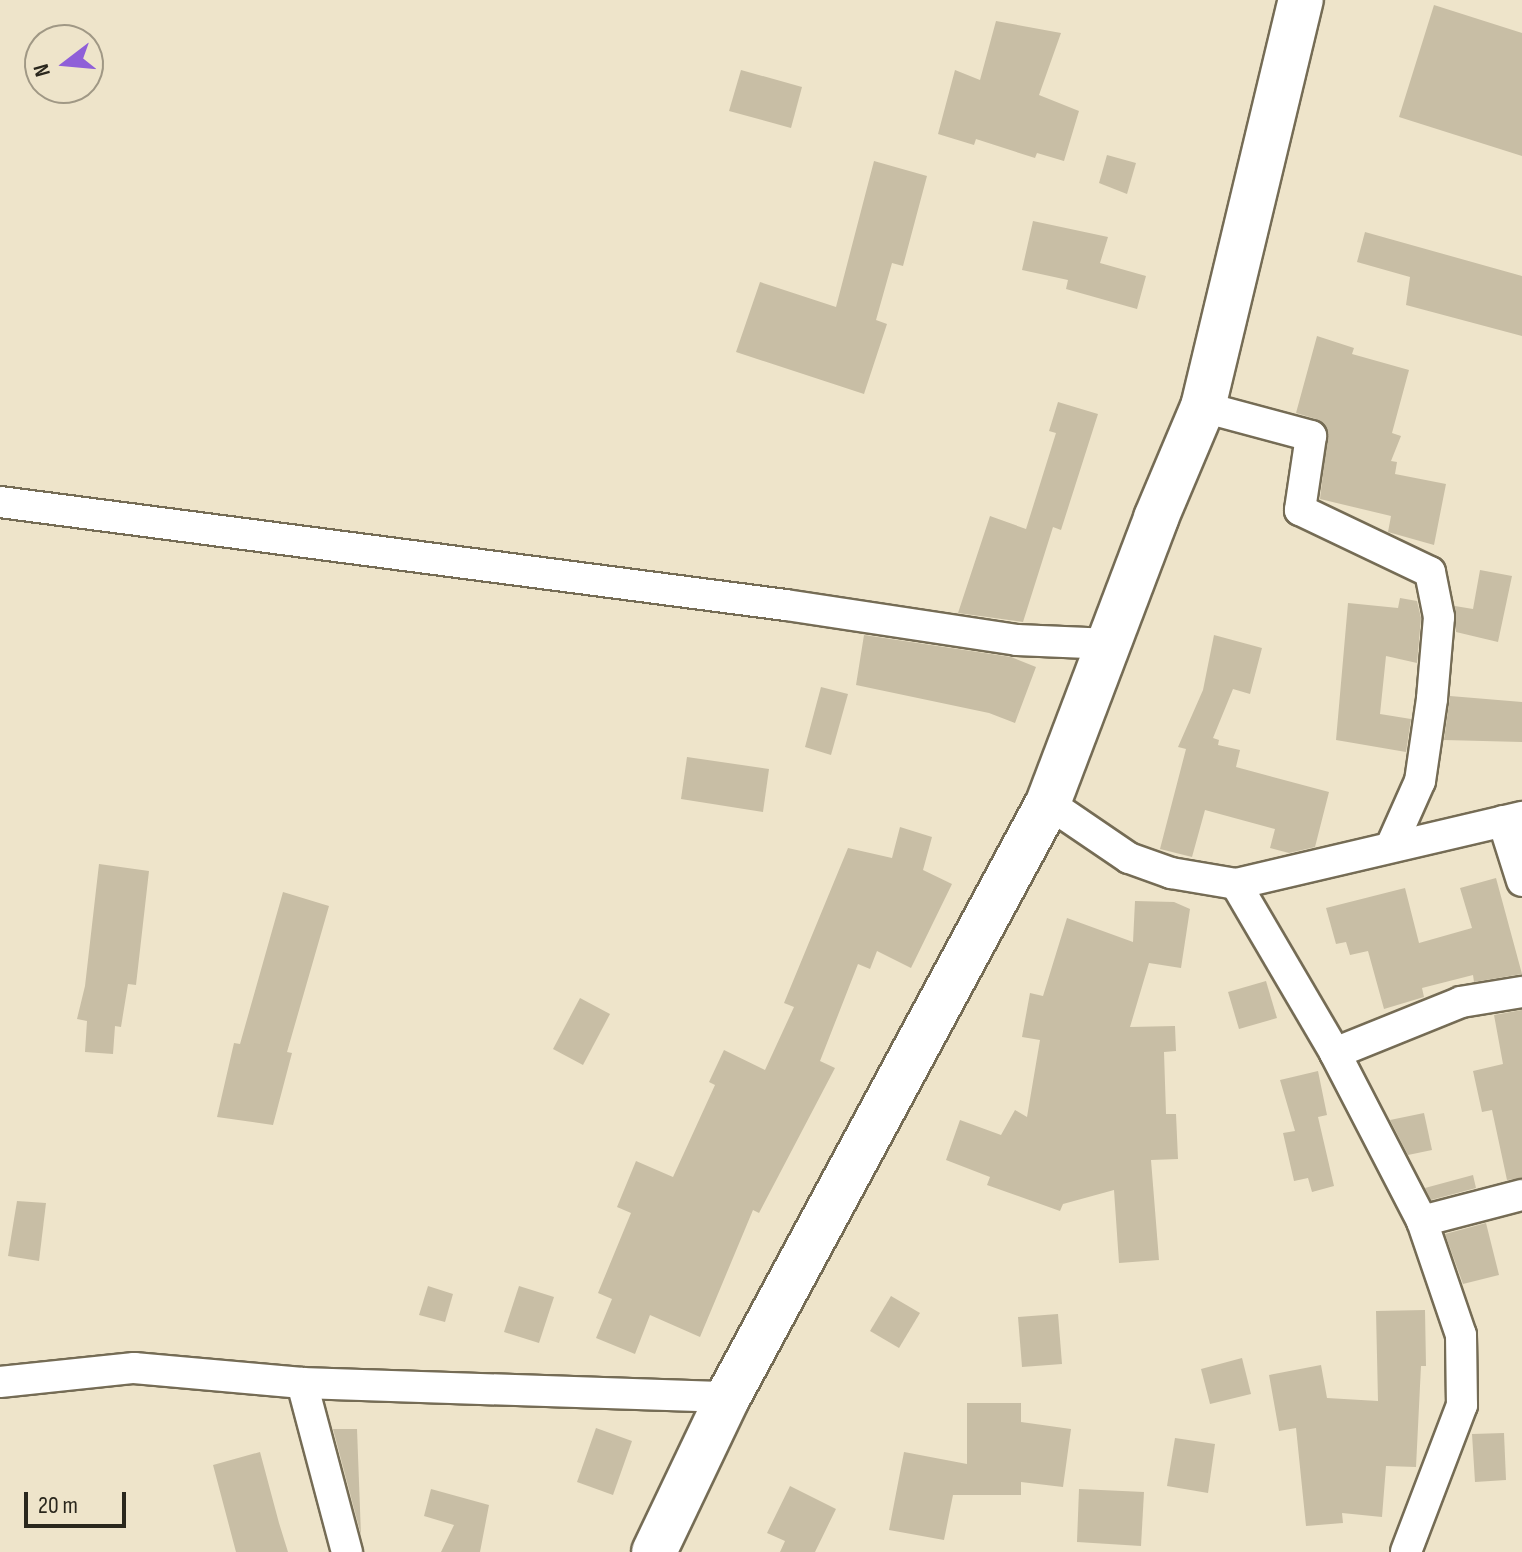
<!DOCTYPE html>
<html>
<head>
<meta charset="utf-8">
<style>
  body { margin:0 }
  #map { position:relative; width:1522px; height:1552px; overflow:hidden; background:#eee4ca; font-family:"Sofia Sans Condensed",sans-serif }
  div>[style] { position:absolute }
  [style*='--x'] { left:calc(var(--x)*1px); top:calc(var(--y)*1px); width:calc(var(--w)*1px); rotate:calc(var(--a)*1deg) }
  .building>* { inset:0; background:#c8bea5 }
  .roads { filter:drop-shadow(2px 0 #756c55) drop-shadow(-2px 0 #756c55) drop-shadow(0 2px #756c55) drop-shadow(0 -2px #756c55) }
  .minor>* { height:30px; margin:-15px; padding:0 15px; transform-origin:15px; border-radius:15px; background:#fff }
  .trunk>* { height:44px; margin:-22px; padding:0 22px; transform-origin:22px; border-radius:22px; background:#fff }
  span { translate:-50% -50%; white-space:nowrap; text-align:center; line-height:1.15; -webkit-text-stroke:7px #eee4ca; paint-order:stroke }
  .north { position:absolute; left:24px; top:24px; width:80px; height:80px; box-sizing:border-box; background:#eee4ca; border:2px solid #a09885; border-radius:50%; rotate:254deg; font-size:22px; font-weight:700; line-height:32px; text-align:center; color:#2a271d }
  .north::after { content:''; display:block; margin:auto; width:28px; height:36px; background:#8f5fd8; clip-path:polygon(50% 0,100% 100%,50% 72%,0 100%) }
  .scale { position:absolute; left:24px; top:1492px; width:102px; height:36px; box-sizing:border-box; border:4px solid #2a271d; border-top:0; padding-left:10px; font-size:24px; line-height:28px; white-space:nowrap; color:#2a271d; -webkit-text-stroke:6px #eee4ca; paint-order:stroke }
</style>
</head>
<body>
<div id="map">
  <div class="building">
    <i style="clip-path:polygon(1434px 5px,1522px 33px,1522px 156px,1399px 117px)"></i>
    <i style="clip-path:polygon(996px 21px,1061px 33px,1039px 95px,1079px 111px,1064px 161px,1037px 153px,1035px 158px,976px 139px,974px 145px,938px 134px,955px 70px,980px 80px)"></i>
    <i style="clip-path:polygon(741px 70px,802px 87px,791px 128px,729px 111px)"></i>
    <i style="clip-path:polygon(1107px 155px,1136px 163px,1127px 194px,1099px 183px)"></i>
    <i style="clip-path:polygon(874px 161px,927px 176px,903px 266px,892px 263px,876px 320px,887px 324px,864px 394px,736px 352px,760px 282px,836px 307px)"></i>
    <i style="clip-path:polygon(1033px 221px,1108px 237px,1100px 263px,1146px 276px,1137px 309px,1066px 289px,1068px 280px,1022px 270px)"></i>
    <i style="clip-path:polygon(1365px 232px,1522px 276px,1522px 336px,1406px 305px,1410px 277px,1357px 262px)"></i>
    <i style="clip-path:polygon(1317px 336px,1354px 348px,1352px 354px,1409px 370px,1392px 433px,1401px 436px,1391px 461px,1397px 462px,1395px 474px,1446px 484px,1434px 545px,1388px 532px,1391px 516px,1320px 499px,1328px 431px,1316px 419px,1296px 413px)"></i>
    <i style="clip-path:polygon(1058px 402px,1098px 414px,1061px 530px,1053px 527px,1023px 622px,958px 613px,990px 516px,1026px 529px,1056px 433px,1049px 431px)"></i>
    <i style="clip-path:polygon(1480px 570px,1512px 576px,1498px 642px,1456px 632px,1455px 606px,1473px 609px)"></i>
    <i style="clip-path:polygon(1400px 598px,1417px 601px,1421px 618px,1417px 663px,1386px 656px,1380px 714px,1411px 719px,1406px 752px,1336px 740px,1348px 603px,1398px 608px)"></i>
    <i style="clip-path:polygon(864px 635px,1011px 657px,1036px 667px,1015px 723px,989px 713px,856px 685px)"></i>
    <i style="clip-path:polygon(1214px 635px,1262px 648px,1250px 694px,1233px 689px,1213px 738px,1219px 740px,1218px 745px,1240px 750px,1236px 767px,1329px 792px,1315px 847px,1289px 853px,1270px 848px,1275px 829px,1205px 810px,1192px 857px,1160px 849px,1186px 749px,1178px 747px,1203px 690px)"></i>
    <i style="clip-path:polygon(821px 687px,848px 694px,831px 755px,805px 747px)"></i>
    <i style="clip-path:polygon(1450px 696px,1522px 702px,1522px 742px,1444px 740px)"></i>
    <i style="clip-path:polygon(687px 757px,769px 769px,763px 812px,681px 799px)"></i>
    <i style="clip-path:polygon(900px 827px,932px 837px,923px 870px,952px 884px,911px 968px,877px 951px,870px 969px,858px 964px,820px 1061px,835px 1068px,759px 1213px,753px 1210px,700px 1337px,650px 1315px,635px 1354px,596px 1338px,612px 1299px,598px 1293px,631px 1213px,617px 1207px,636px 1161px,673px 1177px,715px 1085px,709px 1082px,724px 1050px,765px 1070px,794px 1007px,784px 1003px,848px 848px,892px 858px)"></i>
    <i style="clip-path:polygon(99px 864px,149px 871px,136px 985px,128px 984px,121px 1027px,115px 1026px,113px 1054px,85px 1052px,87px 1021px,77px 1019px,85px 986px)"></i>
    <i style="clip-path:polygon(1496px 878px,1522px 974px,1474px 982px,1473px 975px,1422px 988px,1424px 997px,1384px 1009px,1368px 951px,1350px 955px,1346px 942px,1336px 944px,1326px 908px,1405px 888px,1419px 943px,1472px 928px,1460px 888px)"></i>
    <i style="clip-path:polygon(283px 892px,329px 906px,287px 1052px,292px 1053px,273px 1125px,217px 1117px,234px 1043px,240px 1044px)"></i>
    <i style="clip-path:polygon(1135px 901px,1174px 902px,1190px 909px,1181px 968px,1149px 963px,1130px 1027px,1175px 1026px,1176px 1051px,1164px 1052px,1166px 1114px,1176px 1114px,1178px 1159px,1151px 1160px,1159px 1260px,1119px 1263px,1114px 1190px,1063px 1204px,1060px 1211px,987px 1185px,990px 1177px,946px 1160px,960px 1120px,1001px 1135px,1015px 1110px,1027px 1117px,1040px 1040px,1022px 1037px,1030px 993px,1043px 996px,1067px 918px,1133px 942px)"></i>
    <i style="clip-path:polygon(1266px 981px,1277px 1018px,1239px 1029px,1228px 992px)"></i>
    <i style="clip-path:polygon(580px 998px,610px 1014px,583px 1065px,553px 1049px)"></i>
    <i style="clip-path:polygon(1522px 1010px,1522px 1178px,1507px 1180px,1492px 1110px,1482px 1112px,1473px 1071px,1503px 1064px,1494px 1015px)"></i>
    <i style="clip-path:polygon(1318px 1071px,1327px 1115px,1318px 1117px,1334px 1186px,1312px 1192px,1308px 1178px,1294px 1181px,1283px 1133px,1295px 1131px,1280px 1080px)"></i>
    <i style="clip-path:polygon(1424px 1113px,1432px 1150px,1408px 1155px,1390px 1120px)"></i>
    <i style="clip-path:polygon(1473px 1175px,1476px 1188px,1431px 1200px,1425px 1188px)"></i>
    <i style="clip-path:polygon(17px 1201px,46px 1203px,39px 1261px,8px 1256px)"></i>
    <i style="clip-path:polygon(1486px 1223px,1499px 1275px,1463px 1284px,1445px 1234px)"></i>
    <i style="clip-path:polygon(428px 1286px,453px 1294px,445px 1322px,419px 1315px)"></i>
    <i style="clip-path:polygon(519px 1286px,554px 1297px,539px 1343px,504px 1332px)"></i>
    <i style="clip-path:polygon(891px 1296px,920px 1313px,899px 1348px,870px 1331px)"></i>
    <i style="clip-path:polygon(1425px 1310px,1426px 1366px,1421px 1366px,1416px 1467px,1386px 1466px,1382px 1517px,1342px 1513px,1343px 1523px,1306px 1526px,1296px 1428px,1279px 1431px,1269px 1375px,1321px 1365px,1327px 1398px,1378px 1401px,1376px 1311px)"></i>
    <i style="clip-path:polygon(1058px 1314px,1062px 1364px,1022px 1367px,1018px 1317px)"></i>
    <i style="clip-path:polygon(1242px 1358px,1251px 1394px,1210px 1404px,1201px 1369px)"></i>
    <i style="clip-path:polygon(967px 1403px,1021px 1403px,1021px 1422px,1071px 1429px,1063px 1487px,1021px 1482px,1021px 1495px,953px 1495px,944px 1540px,889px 1530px,904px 1452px,967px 1464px)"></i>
    <i style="clip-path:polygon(596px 1428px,632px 1441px,613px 1495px,577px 1482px)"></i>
    <i style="clip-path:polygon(333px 1429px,357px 1429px,361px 1535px)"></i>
    <i style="clip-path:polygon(1504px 1433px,1506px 1480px,1475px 1482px,1472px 1434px)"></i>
    <i style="clip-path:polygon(1175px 1438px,1215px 1444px,1208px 1493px,1167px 1486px)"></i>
    <i style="clip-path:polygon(260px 1452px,279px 1523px,288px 1552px,236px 1552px,213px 1465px)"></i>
    <i style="clip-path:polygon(790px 1486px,836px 1509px,815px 1552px,780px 1552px,785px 1541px,767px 1533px)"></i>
    <i style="clip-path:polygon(431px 1489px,489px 1505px,480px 1552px,441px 1552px,454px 1525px,424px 1516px)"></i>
    <i style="clip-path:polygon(1079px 1489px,1144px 1492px,1141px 1546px,1077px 1542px)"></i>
  </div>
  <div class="roads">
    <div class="minor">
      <i style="--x:1203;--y:407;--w:112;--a:15"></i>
      <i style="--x:1311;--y:436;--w:75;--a:98.5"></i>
      <i style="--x:1300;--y:510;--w:144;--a:25.5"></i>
      <i style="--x:1430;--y:572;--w:46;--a:78.7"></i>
      <i style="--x:1439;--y:617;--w:82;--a:94.9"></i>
      <i style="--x:1432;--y:699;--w:83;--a:98.3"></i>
      <i style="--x:1420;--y:781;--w:71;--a:114"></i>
      <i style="--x:0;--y:502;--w:793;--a:7.47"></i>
      <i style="--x:786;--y:605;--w:234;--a:8.6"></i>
      <i style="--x:1017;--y:640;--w:94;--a:2.4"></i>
      <i style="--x:1048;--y:803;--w:98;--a:34.2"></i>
      <i style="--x:1129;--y:858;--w:45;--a:19.7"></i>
      <i style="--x:1171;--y:873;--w:66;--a:9.6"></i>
      <i style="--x:1236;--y:884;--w:294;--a:-13.2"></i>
      <i style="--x:1503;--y:821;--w:63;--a:72.4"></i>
      <i style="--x:1236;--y:884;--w:196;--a:59.6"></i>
      <i style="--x:1335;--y:1053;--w:189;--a:62.6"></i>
      <i style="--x:1422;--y:1221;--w:120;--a:71.1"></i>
      <i style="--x:1461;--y:1335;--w:70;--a:89.2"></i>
      <i style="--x:1462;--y:1405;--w:157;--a:110.9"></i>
      <i style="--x:1335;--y:1053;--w:136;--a:-22"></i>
      <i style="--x:1461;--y:1002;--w:62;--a:-9.3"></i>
      <i style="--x:1422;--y:1221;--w:103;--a:-14.6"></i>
      <i style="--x:0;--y:1382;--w:135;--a:-6"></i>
      <i style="--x:134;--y:1368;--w:169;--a:5.1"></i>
      <i style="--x:302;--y:1383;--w:426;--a:1.9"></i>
      <i style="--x:302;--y:1383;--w:175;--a:75.1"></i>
    </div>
    <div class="trunk">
      <i style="--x:654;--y:1552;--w:172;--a:-64.5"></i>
      <i style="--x:728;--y:1397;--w:675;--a:-61.69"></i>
      <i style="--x:1048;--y:803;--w:305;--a:-69.2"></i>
      <i style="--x:1156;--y:518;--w:121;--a:-67.1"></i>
      <i style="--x:1203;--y:407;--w:419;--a:-76.5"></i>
    </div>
  </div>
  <div class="north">N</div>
  <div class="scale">20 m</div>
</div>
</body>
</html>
